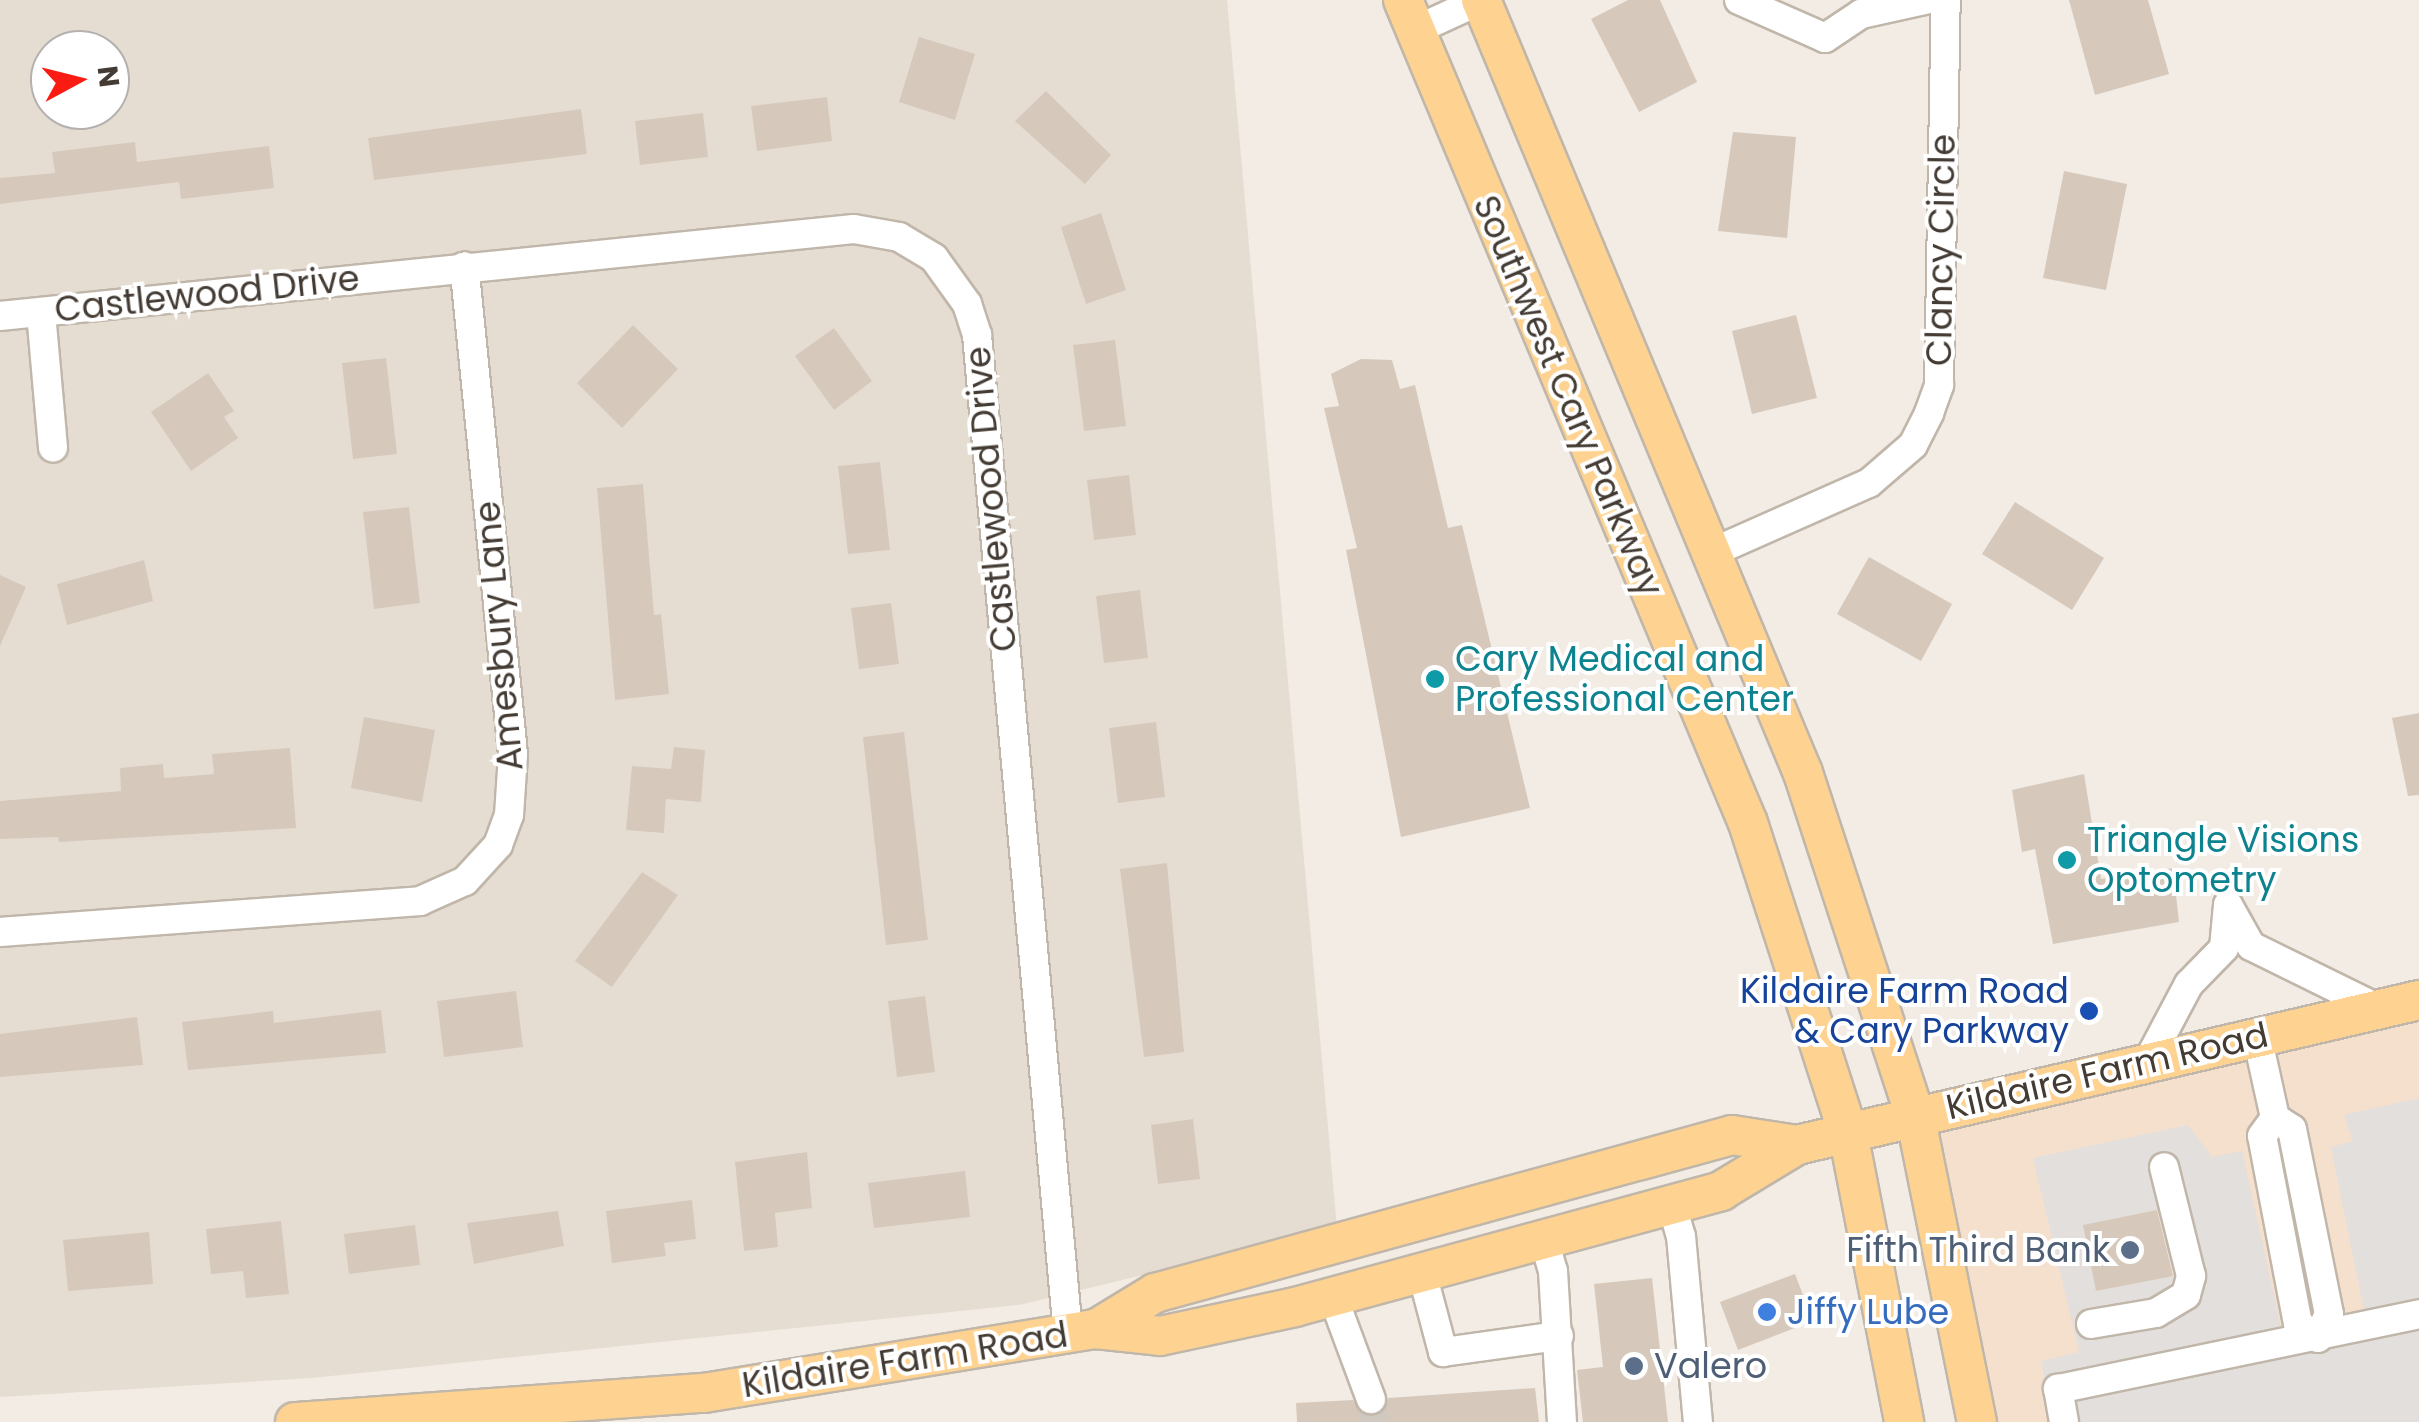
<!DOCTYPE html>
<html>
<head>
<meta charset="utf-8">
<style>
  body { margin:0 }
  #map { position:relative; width:2419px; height:1422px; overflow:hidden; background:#f2ece4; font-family:Poppins,sans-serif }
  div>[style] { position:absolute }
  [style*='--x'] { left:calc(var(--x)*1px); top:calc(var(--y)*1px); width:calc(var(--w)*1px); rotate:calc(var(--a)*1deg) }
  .residential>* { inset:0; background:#e6ddd2 }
  .commercial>* { inset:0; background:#f5e0ce }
  .parking>* { inset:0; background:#e2dfdc }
  .building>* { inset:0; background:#d6c9bc }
  .minor-tunnel>* { height:28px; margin-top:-14px; transform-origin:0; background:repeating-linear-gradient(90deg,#cfc9c1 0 28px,transparent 0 42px) }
  .roads { filter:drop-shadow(2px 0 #c0b6a9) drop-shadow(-2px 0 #c0b6a9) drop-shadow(0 2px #c0b6a9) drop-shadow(0 -2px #c0b6a9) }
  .minor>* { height:28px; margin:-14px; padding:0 14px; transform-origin:14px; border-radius:14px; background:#fff }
  .major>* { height:38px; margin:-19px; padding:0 19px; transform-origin:19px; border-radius:19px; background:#fed391 }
  .dots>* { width:28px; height:28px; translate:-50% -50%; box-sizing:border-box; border:5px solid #fff; border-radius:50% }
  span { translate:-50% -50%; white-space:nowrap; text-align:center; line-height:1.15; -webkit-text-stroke:8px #fff; paint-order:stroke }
  .street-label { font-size:35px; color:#443c34 }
  .culture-label { font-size:35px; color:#0d838f }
  .left { translate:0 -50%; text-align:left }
  .transit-label { font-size:35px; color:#164399 }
  .right { translate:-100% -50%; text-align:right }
  .service-label { font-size:35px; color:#4e5e75 }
  .shop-label { font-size:35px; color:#366cbe }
  .north { position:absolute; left:30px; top:30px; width:100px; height:100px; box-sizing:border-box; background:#fff; border:2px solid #b4b1ae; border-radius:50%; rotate:83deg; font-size:28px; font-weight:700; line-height:40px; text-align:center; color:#443c34 }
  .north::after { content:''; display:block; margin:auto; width:35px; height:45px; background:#fa1c13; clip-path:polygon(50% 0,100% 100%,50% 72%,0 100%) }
</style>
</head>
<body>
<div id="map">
  <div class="residential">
    <i style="clip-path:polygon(evenodd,0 0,1227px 0,1337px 1228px,1019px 1305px,312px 1378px,0 1397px,0 0,50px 50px,110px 50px,110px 110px,50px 110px,50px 50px)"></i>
  </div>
  <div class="commercial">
    <i style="clip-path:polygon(2419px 1002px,2419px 1422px,1977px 1422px,1915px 1115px)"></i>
  </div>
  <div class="parking">
    <i style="clip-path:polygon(evenodd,2419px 1098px,2419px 1422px,2053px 1422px,2041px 1361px,2079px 1352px,2033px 1158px,2188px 1125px,2212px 1157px,2242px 1151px,2286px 1349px,2369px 1335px,2331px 1147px,2353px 1141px,2344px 1115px,2419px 1098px,2162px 1209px,2175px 1275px,2097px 1291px,2084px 1225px,2162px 1209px)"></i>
  </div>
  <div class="building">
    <i style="clip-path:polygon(1628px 0,1660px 0,1697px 82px,1639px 112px,1591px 19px)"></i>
    <i style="clip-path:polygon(2069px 0,2148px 0,2169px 74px,2095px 95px)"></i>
    <i style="clip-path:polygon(919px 37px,975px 54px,955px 120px,899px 102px)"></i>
    <i style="clip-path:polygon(1046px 91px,1111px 155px,1085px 184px,1015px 121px)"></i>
    <i style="clip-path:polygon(827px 97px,832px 141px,757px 151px,751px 106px)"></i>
    <i style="clip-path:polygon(581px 109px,587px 154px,374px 180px,368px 138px)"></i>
    <i style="clip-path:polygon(703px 113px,708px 157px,640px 165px,635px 121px)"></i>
    <i style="clip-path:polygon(1733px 132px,1796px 137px,1787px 238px,1718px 231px)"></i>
    <i style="clip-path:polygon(135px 142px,137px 162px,269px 146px,274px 188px,181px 199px,179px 182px,0 204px,0 178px,55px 173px,52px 152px)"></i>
    <i style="clip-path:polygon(2064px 171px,2127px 184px,2106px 290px,2043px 278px)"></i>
    <i style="clip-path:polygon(1101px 213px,1126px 290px,1086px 304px,1061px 227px)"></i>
    <i style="clip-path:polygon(1796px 315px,1817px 398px,1752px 414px,1732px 331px)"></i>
    <i style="clip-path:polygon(633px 325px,678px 369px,622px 428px,577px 383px)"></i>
    <i style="clip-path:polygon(834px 328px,872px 381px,834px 410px,795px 356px)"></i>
    <i style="clip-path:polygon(1115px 340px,1126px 426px,1084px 431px,1073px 345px)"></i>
    <i style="clip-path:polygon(386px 358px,397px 454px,353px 459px,342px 363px)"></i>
    <i style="clip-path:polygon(1361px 359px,1392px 360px,1400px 389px,1415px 385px,1448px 528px,1462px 525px,1530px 808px,1401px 837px,1346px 550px,1357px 548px,1324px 408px,1339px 406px,1331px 374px)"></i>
    <i style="clip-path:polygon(208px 373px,234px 411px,224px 417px,238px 438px,191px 471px,151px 412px)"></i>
    <i style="clip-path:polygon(880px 462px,890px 550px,848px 554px,838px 466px)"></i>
    <i style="clip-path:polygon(1129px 475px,1136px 535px,1094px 540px,1087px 480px)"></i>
    <i style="clip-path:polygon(643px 484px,654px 615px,661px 614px,669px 694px,615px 700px,597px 488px)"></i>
    <i style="clip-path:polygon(2015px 502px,2104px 558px,2072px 610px,1982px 554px)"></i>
    <i style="clip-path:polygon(409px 507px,420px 603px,374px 609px,363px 512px)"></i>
    <i style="clip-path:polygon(1869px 557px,1952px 604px,1921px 661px,1837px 614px)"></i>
    <i style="clip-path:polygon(144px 560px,153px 601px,67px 625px,57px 584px)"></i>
    <i style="clip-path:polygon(0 575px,26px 587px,0 646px)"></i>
    <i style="clip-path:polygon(1140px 590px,1148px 658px,1104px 663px,1096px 596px)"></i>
    <i style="clip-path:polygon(891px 603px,899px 664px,859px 669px,851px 608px)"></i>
    <i style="clip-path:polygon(2419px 713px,2419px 795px,2408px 796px,2392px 718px)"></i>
    <i style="clip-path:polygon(364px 717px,435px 730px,422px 802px,351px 788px)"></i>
    <i style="clip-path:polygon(1156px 722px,1165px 797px,1118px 803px,1109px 728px)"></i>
    <i style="clip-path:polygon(904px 732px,928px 940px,886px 945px,863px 737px)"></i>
    <i style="clip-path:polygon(674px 747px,705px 750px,701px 802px,666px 799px,664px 833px,626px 830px,632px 766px,671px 769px)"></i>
    <i style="clip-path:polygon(290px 748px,296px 828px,59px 842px,58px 837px,0 839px,0 801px,121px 791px,120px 768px,163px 764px,164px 778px,214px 774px,212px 754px)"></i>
    <i style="clip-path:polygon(2084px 774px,2101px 879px,2173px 868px,2179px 922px,2053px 944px,2035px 849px,2022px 852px,2012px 790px)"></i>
    <i style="clip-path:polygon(1167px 863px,1184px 1052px,1144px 1057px,1120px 869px)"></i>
    <i style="clip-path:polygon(642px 872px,678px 895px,612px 987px,575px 961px)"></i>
    <i style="clip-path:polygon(516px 991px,523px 1047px,444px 1057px,437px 1001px)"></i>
    <i style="clip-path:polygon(925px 996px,935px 1072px,897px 1077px,888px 1001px)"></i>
    <i style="clip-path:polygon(381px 1010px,386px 1053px,188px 1070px,182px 1022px,273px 1011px,274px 1023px)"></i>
    <i style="clip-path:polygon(137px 1017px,143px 1065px,0 1077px,0 1034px)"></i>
    <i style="clip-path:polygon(1193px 1119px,1200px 1179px,1158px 1184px,1151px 1125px)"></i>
    <i style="clip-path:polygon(807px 1152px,812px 1208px,775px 1213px,778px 1247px,744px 1251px,735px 1162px)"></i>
    <i style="clip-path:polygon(965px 1171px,970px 1217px,874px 1228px,868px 1183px)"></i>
    <i style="clip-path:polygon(692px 1200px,696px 1239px,664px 1243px,666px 1256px,612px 1263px,606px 1211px)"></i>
    <i style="clip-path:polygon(2157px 1210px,2173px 1276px,2096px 1291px,2083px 1225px)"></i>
    <i style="clip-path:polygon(558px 1211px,564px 1246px,474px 1264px,467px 1223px)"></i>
    <i style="clip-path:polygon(281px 1221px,289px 1294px,246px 1298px,243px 1271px,211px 1274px,206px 1229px)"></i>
    <i style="clip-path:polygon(415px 1225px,420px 1265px,349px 1274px,344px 1234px)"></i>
    <i style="clip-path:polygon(149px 1232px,153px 1284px,68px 1291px,63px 1240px)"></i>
    <i style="clip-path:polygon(1795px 1274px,1813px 1321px,1738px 1350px,1720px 1302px)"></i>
    <i style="clip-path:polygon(1652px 1278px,1668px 1422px,1583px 1422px,1577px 1370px,1603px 1367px,1594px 1284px)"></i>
    <i style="clip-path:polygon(1535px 1388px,1539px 1422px,1297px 1422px,1296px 1403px,1353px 1400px,1369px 1416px,1384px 1411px,1388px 1398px)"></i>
  </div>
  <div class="minor-tunnel">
    <i style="--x:1371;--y:1399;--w:23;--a:80"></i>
  </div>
  <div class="roads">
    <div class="minor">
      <i style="--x:1739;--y:0;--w:94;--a:23.8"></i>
      <i style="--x:1825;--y:38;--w:43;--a:-33.7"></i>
      <i style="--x:1861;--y:14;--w:66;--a:-12.3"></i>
      <i style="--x:1416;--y:30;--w:72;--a:-24.8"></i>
      <i style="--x:41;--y:313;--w:135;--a:84.9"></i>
      <i style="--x:0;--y:316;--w:858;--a:-5.82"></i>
      <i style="--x:854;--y:229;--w:46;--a:10.1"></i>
      <i style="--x:899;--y:237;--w:41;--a:31"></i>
      <i style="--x:934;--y:258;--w:57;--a:54.3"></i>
      <i style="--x:967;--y:304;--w:33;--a:72"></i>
      <i style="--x:977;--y:335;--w:1002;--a:84.79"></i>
      <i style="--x:1713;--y:552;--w:171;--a:-23.9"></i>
      <i style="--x:1869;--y:483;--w:58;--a:-40.8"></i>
      <i style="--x:1913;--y:445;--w:36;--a:-63"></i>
      <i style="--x:1929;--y:413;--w:30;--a:-70"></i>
      <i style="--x:1939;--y:385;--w:385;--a:-89"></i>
      <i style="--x:2228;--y:905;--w:47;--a:60.7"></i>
      <i style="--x:2251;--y:946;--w:138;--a:26.2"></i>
      <i style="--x:0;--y:932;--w:421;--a:-4.2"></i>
      <i style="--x:420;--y:901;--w:49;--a:-24"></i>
      <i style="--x:465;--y:881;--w:49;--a:-47.5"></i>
      <i style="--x:498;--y:845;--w:32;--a:-70"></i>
      <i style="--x:509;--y:815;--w:61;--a:-86.2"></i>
      <i style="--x:513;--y:754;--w:490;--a:-95.7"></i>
      <i style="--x:2257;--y:1036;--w:84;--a:77.6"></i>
      <i style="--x:2275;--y:1118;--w:20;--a:33"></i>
      <i style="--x:2292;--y:1129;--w:189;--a:78.7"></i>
      <i style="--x:2329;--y:1314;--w:26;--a:115"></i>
      <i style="--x:2318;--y:1338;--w:24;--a:-145"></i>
      <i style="--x:2298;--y:1324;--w:191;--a:-100.8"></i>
      <i style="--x:2262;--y:1136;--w:22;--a:-54"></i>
      <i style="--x:2148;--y:1061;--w:87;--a:-62"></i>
      <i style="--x:2189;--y:984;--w:50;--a:-45.8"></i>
      <i style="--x:2224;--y:948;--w:43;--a:-84.7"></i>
      <i style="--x:1671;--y:1202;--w:35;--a:74"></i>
      <i style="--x:1681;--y:1236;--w:187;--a:84.8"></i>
      <i style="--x:1544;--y:1240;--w:32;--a:74"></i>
      <i style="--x:1553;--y:1271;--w:151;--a:86.6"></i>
      <i style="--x:1422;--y:1273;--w:82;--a:75.1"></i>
      <i style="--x:1443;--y:1352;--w:117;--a:-7.9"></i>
      <i style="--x:1333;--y:1297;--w:109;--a:69.6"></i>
      <i style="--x:2091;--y:1324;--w:66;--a:-9.6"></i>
      <i style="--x:2156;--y:1313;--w:35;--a:-31"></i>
      <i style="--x:2186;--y:1295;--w:20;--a:-75"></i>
      <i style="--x:2191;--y:1276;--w:112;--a:-103.9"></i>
      <i style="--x:2064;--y:1422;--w:34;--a:-100"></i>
      <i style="--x:2058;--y:1389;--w:369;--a:-11.7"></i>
    </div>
    <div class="major">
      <i style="--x:1403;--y:0;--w:892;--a:67.26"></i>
      <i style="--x:1748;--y:823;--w:326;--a:72.1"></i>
      <i style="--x:1848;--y:1133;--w:294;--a:79"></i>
      <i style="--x:1481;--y:0;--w:837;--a:67.39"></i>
      <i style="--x:1803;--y:773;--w:360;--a:71.9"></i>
      <i style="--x:1915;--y:1115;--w:313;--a:78.6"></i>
      <i style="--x:1096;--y:1329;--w:69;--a:-31.4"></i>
      <i style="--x:1155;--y:1293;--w:598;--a:-15.31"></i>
      <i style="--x:1732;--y:1135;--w:66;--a:8.7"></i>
      <i style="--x:295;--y:1422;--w:410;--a:-4.1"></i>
      <i style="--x:704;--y:1393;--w:397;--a:-9.3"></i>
      <i style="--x:1096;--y:1329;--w:64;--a:6.2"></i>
      <i style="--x:1160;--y:1336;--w:138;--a:-12.1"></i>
      <i style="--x:1295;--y:1307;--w:442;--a:-15.2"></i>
      <i style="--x:1721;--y:1191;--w:89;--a:-31.2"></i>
      <i style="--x:1797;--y:1145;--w:639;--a:-13.12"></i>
    </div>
  </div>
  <div class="dots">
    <i style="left:1435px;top:679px;background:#0f9aa8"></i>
    <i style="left:2067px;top:860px;background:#0f9aa8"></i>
    <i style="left:2089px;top:1011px;background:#1a4fb4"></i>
    <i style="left:2130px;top:1250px;background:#5c6f8a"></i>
    <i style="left:1767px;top:1312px;background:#3f7fe0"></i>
    <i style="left:1634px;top:1366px;background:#5c6f8a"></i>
  </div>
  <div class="street-label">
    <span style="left:1941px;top:250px;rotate:-89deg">Clancy Circle</span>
    <span style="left:207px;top:294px;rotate:-6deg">Castlewood Drive</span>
    <span style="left:1568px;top:396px;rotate:67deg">Southwest Cary Parkway</span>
    <span style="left:991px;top:499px;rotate:-95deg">Castlewood Drive</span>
    <span style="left:499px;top:636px;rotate:-95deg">Amesbury Lane</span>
    <span style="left:2107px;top:1071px;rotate:-13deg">Kildaire Farm Road</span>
    <span style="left:905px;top:1360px;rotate:-9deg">Kildaire Farm Road</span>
  </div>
  <div class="culture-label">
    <span class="left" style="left:1455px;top:679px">Cary Medical and<br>Professional Center</span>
    <span class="left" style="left:2087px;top:860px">Triangle Visions<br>Optometry</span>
  </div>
  <div class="transit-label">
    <span class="right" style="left:2069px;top:1011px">Kildaire Farm Road<br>&amp; Cary Parkway</span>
  </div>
  <div class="service-label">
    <span class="right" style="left:2110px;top:1250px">Fifth Third Bank</span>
    <span class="left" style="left:1654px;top:1366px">Valero</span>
  </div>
  <div class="shop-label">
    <span class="left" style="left:1787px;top:1312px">Jiffy Lube</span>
  </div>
  <div class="north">N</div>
</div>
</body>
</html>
